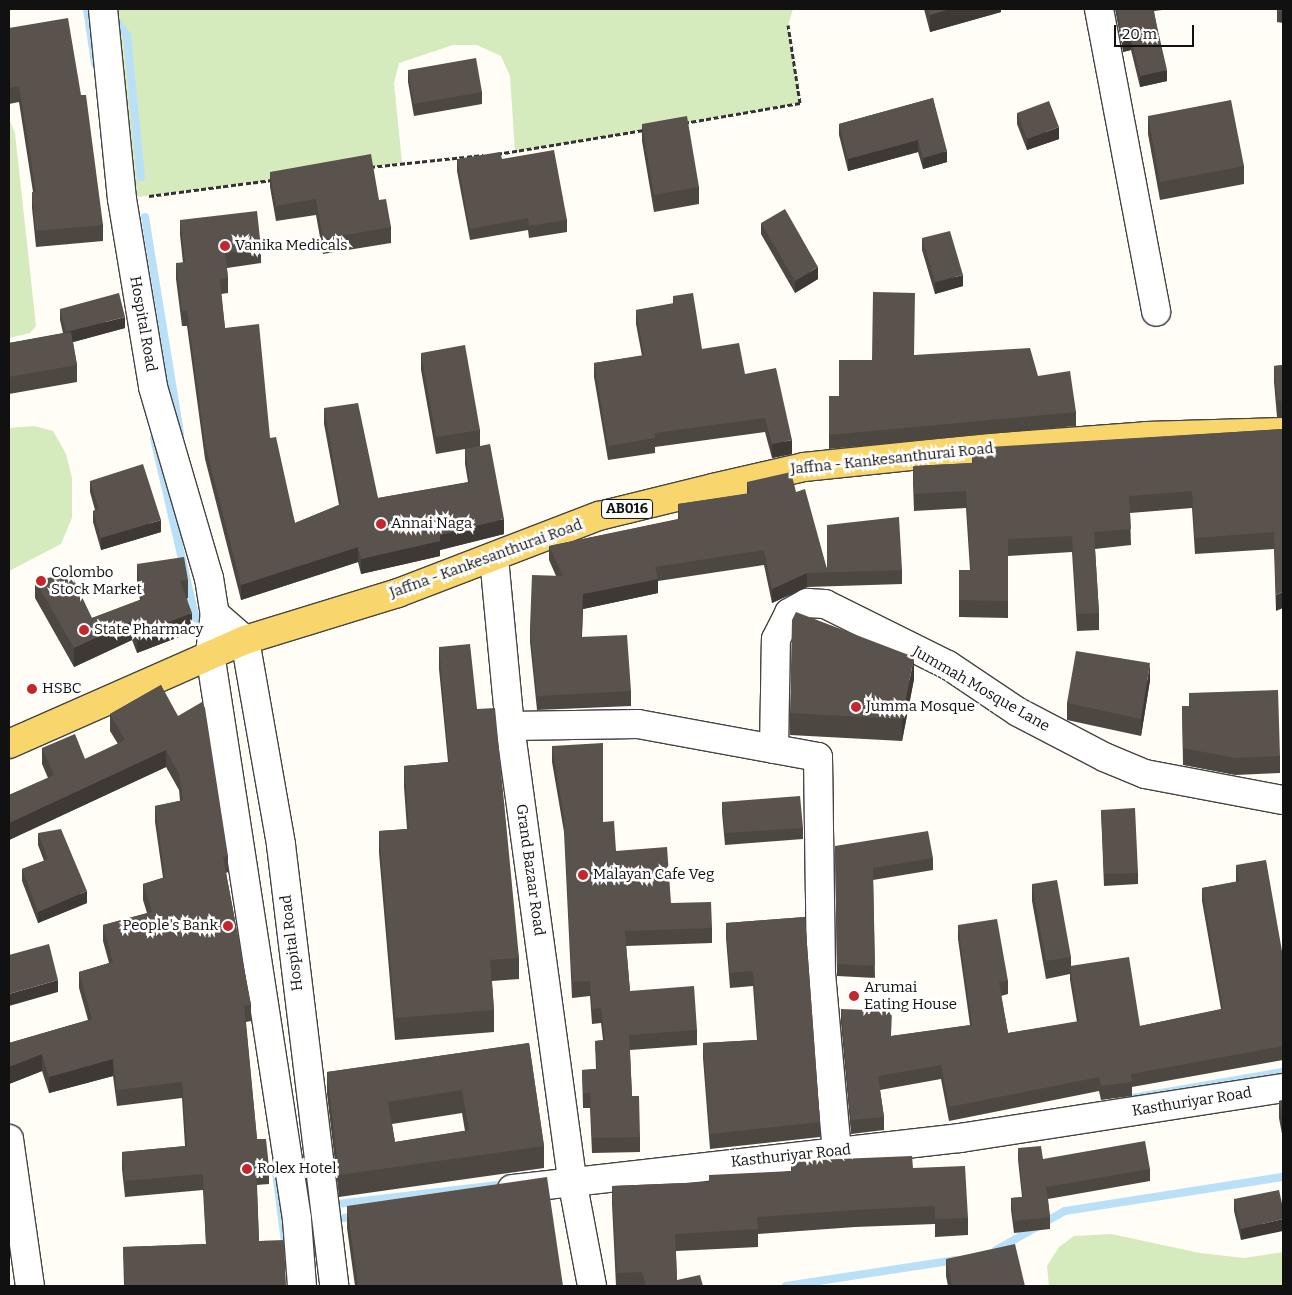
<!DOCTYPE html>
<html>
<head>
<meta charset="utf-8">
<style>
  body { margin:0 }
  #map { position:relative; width:1292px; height:1295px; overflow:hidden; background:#fffdf5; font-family:Bitter,serif }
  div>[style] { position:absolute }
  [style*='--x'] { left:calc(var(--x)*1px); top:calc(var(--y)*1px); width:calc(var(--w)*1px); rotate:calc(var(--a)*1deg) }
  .green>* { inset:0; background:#d5ebbd }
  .stream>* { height:8px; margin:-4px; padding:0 4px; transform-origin:4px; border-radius:4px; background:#b9e0f7 }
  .path>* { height:3px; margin-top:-1.5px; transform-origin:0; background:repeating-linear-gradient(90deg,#333 0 5px,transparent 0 7.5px) }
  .roads { filter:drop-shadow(1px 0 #444) drop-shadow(-1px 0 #444) drop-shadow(0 1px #444) drop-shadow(0 -1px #444) }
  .minor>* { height:28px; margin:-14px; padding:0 14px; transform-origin:14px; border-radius:14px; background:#fff }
  .major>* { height:28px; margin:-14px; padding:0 14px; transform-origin:14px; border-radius:14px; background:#f9d66b }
  .wall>* { inset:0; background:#4d4742 }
  .shaded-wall>* { inset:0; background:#3f3936 }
  .building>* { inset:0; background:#5a524d }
  .dots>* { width:14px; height:14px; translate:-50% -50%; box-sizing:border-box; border:2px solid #fff; border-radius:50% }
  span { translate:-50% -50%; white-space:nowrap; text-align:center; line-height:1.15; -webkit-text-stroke:5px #fff; paint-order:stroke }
  .shield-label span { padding:1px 4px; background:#fff; border:1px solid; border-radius:4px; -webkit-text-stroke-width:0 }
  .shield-label { font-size:14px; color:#111; font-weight:700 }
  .poi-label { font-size:15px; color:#111 }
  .left { translate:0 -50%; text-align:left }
  .right { translate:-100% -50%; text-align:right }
  .street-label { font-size:15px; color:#111 }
  .frame { position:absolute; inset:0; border:10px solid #111; pointer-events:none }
  .scale { position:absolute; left:1114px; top:25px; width:80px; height:22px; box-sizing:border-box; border:2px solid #111; border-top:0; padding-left:6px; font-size:15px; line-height:18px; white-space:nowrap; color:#111; -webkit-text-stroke:4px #fff; paint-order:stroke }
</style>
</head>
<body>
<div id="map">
  <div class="green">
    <i style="clip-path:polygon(103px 9px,793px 9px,788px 25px,800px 103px,515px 152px,510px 76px,501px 56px,477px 45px,453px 45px,399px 63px,394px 83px,402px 163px,122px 199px)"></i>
    <i style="clip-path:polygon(9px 119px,15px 133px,36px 326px,30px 333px,9px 338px)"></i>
    <i style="clip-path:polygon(34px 426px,53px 431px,66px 454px,72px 478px,72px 518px,61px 544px,9px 571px,9px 428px)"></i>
    <i style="clip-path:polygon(1111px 1234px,1200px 1253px,1244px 1258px,1283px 1252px,1283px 1286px,1049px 1286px,1047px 1266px,1059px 1247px,1074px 1236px)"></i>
  </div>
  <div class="stream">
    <i style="--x:87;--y:9;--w:55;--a:81.6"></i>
    <i style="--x:111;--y:22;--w:5;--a:-11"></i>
    <i style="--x:116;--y:21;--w:18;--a:52"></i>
    <i style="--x:127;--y:35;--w:143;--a:84.4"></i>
    <i style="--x:145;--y:217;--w:220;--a:80.8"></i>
    <i style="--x:154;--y:438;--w:208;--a:77"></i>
    <i style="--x:1126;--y:1099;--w:159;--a:-9.8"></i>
    <i style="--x:276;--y:1172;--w:71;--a:82.7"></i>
    <i style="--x:304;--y:1208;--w:193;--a:-6.8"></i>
    <i style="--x:329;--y:1220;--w:29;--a:-8"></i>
    <i style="--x:996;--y:1250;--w:79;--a:-29.5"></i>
    <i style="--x:1065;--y:1211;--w:221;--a:-8.9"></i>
    <i style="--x:786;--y:1286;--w:172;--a:-8.7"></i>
  </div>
  <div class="path">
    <i style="--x:684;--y:123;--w:118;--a:-9.8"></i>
    <i style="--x:800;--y:103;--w:79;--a:-98.7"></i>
    <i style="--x:497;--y:154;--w:149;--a:-9.3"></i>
    <i style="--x:370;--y:167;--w:114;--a:-6.1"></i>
    <i style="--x:149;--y:196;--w:124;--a:-7.4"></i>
  </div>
  <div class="roads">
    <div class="minor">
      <i style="--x:103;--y:9;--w:191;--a:84.3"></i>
      <i style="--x:122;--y:199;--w:191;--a:80.6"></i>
      <i style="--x:153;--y:387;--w:199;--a:73.7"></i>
      <i style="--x:209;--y:578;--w:36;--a:81"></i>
      <i style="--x:1099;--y:9;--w:308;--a:79.3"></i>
      <i style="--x:494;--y:558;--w:169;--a:84.6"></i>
      <i style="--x:510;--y:726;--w:458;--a:82.2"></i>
      <i style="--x:572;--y:1180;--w:108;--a:79.3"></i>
      <i style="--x:510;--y:726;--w:128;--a:-0.9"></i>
      <i style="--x:638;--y:724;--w:183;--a:10.4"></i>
      <i style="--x:818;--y:757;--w:216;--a:89.2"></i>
      <i style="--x:821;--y:973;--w:179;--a:84.9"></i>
      <i style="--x:774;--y:749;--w:110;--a:-89"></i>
      <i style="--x:776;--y:639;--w:29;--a:-63"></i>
      <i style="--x:789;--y:613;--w:21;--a:-29"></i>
      <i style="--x:807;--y:603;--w:18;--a:3"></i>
      <i style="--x:825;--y:604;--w:137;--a:26.4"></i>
      <i style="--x:948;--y:665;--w:84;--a:33.9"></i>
      <i style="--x:1018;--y:712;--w:97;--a:27.6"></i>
      <i style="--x:1104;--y:757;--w:44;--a:22.5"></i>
      <i style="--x:1145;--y:774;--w:140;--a:10.7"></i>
      <i style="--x:9;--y:1139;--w:148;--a:81.9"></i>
      <i style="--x:512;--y:1189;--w:451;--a:-6.5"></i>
      <i style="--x:960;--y:1138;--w:327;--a:-8.8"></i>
      <i style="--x:302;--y:1286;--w:67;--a:-94.3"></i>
      <i style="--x:297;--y:1219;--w:573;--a:-98.74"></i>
      <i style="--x:210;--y:653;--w:39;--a:-83"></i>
      <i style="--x:215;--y:614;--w:40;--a:41"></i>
      <i style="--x:245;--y:640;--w:208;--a:80"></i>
      <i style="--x:281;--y:845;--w:444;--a:83.1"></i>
    </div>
    <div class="major">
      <i style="--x:9;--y:744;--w:258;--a:-23.8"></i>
      <i style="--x:245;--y:640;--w:160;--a:-17.1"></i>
      <i style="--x:398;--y:593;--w:215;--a:-21"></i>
      <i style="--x:599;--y:516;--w:117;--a:-13.8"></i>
      <i style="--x:713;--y:488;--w:93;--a:-13"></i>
      <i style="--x:804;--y:467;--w:185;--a:-5.9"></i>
      <i style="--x:988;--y:448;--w:158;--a:-4.3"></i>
      <i style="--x:1146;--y:436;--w:137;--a:-1.7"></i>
    </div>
  </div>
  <div class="wall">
    <i style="clip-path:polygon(924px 9px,1001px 9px,1001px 12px,930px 32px)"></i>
    <i style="clip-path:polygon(1115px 9px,1170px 9px,1154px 11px,1167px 81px,1140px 87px,1131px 50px,1123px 52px)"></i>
    <i style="clip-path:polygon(1277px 9px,1283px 9px,1283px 23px,1277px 22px)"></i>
    <i style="clip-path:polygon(9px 28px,103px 225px,103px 241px,36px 247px,32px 208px,32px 192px,33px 192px,19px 102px,9px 104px)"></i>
    <i style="clip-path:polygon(408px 70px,482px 92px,482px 104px,414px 116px,408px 82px)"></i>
    <i style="clip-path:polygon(933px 98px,947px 162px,923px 169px,918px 152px,848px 171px,839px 135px,839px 124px)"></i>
    <i style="clip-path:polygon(1017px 113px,1059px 139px,1027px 150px,1017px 124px)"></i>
    <i style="clip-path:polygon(1148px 116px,1244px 166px,1244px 184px,1160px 200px,1148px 134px)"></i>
    <i style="clip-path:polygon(642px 124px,699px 187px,699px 204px,654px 212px,642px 141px)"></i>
    <i style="clip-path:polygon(457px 159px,502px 159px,567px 220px,567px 232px,529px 238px,528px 230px,470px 240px,457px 171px)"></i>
    <i style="clip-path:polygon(270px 172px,379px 200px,391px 227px,391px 243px,323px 254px,316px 215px,276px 221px,270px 187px)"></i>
    <i style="clip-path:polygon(180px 220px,261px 248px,261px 263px,227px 268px,228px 278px,228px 293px,221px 294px,225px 328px,270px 438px,295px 523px,339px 505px,324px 424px,324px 408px,378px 498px,468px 482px,465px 464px,465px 449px,436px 454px,421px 370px,421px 353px,480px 430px,480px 446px,504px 534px,440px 550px,440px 556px,361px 574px,358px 562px,241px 600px,205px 459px,187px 326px,182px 326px,176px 279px,176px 263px,183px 263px,180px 235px)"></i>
    <i style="clip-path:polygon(761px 223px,818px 279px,795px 293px,761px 234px)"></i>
    <i style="clip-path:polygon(922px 238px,963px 286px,935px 294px,922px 250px)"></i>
    <i style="clip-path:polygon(673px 296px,702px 349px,745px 374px,792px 454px,772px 458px,765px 432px,655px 447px,655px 453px,608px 460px,594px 377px,594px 363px,642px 356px,636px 324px,636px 310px,673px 304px)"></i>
    <i style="clip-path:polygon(60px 309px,125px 328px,73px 342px,77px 365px,77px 382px,9px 394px,9px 343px,63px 333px,60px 320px)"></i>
    <i style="clip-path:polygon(914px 355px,1038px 376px,1076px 412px,1076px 426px,829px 449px,829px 396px,839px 396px,872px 360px)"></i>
    <i style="clip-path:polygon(1283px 365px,1283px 417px,1277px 417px,1274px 382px,1274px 366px)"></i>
    <i style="clip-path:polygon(1283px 429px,1276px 611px,1274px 549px,1195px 554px,1192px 508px,1130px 513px,1131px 545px,1095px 549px,1099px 613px,1099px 630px,1077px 631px,1072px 552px,1008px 556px,1008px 618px,959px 617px,959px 570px,970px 570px,966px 508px,914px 511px,913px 483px,913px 466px,972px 463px,972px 449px)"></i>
    <i style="clip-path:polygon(90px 481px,161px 532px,101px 550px,93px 522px,93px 511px,95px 510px,90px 492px)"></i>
    <i style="clip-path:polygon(747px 482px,796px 492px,827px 569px,902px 570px,902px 584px,807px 587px,772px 603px,764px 565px,658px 581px,658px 593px,583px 609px,582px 637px,631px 691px,631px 706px,537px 710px,530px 642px,530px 627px,556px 576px,549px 560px,549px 546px,678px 519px,678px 504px,747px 494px)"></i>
    <i style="clip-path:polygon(137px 564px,188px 580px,188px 598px,187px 598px,192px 632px,137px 653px,132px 640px,74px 667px,35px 598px,35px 580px,92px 618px,140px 600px,137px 582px)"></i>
    <i style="clip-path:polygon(439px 647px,477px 709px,519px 958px,519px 979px,492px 981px,494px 1010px,494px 1032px,395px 1040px,379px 853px,379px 831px,407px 829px,404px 787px,404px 766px,448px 762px,439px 669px)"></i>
    <i style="clip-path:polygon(914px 679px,902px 741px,790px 735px,790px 713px)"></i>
    <i style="clip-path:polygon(1150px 680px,1141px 736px,1067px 720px,1067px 703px)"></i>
    <i style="clip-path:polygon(161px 685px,228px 856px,228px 872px,226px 873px,251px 1005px,251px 1021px,246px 1022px,257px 1139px,269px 1167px,269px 1184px,257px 1185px,259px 1241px,286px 1286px,124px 1286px,123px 1247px,206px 1244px,203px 1190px,125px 1197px,122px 1169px,122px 1152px,185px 1146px,182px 1098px,117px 1106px,113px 1076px,49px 1093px,42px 1071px,9px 1084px,9px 1043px,88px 1020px,79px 988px,79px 972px,109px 963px,103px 941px,103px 925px,147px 913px,143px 900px,143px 884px,163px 878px,155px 822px,155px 806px,180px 801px,179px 790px,166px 767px,9px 840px,9px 795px,48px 778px,42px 764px,42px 748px,85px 759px,118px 744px,110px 731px,110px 714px)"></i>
    <i style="clip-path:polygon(1189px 693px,1280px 756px,1280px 773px,1235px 775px,1183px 765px,1182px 706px,1189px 706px)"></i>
    <i style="clip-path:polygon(552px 746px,603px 822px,616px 851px,671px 903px,712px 928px,712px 943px,626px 946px,630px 991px,697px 1030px,697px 1045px,630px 1050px,632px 1096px,640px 1137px,640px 1152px,592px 1153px,590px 1108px,583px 1108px,582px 1070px,596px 1069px,595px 1041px,603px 1040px,601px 1023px,592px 1024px,590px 996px,572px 998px,564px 832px,552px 762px)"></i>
    <i style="clip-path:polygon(722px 802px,803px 828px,803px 839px,725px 845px,722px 813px)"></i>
    <i style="clip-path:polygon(1101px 810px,1138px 873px,1138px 884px,1104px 886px)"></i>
    <i style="clip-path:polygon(38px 833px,87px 903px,38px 923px,22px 881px,22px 869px,44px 861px,38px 845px)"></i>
    <i style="clip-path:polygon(835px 846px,933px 858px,933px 870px,873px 880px,875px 978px,837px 976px)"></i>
    <i style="clip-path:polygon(1236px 865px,1283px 957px,1283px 1060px,1132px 1087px,1132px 1096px,1101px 1100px,1099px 1091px,949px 1121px,941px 1079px,880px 1090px,884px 1117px,884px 1130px,851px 1134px,841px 1023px,841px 1009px,891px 1036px,970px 1025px,958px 939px,958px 925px,1008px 981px,1008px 994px,1001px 996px,1008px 1033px,1077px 1022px,1070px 980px,1070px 974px,1046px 979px,1032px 901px,1032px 884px,1071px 957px,1071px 966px,1140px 1026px,1221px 1009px,1202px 901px,1202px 888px,1236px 882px)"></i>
    <i style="clip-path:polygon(805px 917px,820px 1122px,820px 1137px,710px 1149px,703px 1058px,703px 1043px,757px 1040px,753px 986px,730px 988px,726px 938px,726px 923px)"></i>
    <i style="clip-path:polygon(evenodd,529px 1043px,544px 1146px,544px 1168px,339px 1197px,327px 1094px,327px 1072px,529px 1043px,462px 1113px,465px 1131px,395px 1142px,392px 1124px,462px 1113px)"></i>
    <i style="clip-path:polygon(1283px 1100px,1283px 1139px,1279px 1118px,1279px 1101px)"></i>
    <i style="clip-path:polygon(1018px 1148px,1043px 1159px,1150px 1169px,1150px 1181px,1048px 1199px,1050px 1217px,1050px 1229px,1014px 1233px,1011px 1210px,1011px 1198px,1022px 1197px,1018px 1160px)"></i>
    <i style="clip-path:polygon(791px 1161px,913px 1168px,968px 1218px,968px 1235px,935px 1237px,935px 1224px,855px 1227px,758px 1234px,758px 1247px,676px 1251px,677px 1280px,703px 1286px,616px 1286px,612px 1204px,612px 1186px,709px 1182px,791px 1171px)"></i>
    <i style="clip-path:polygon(1234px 1199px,1283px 1208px,1241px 1240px,1234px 1211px)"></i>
    <i style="clip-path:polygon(347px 1206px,563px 1286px,355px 1286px,347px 1228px)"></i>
    <i style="clip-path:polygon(946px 1259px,1025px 1286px,948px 1286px,946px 1276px)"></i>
  </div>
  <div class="shaded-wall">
    <i style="clip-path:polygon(950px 9px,1001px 9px,1001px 12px,930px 32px,930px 15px)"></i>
    <i style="clip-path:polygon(1131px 39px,1131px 50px,1123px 52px,1123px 41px)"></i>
    <i style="clip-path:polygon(1167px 70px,1167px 81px,1140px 87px,1140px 76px)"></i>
    <i style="clip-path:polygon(1059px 127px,1059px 139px,1027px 150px,1027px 139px)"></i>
    <i style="clip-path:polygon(918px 140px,918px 152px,848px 171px,848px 159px)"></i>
    <i style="clip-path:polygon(947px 151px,947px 162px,923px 169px,923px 158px)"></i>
    <i style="clip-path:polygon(818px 267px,818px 279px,795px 293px,795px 281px)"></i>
    <i style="clip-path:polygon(963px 275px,963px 286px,935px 294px,935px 282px)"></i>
    <i style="clip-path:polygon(125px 317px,125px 328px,66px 344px,66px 332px)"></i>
    <i style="clip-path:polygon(792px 440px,792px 454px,772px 458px,772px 444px)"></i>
    <i style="clip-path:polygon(504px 519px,504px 534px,440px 550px,440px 556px,361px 574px,361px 559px,440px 535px)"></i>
    <i style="clip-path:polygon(161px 520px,161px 532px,101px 550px,101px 538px)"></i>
    <i style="clip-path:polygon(358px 547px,358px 562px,241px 600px,241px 585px)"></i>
    <i style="clip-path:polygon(807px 573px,807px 587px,772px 603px,772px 589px)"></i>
    <i style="clip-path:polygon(658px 579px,658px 593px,583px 609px,581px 652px,583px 594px)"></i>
    <i style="clip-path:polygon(1283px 592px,1283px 608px,1276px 611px,1276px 595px)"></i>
    <i style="clip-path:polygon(192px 613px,192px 632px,137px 653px,137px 634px)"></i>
    <i style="clip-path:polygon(132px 621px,132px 640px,74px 667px,74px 648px)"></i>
    <i style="clip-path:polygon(914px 657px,914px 679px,902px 741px,902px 719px)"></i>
    <i style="clip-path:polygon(1150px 663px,1150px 680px,1141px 736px,1141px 719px)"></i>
    <i style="clip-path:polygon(166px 750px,166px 767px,9px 840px,9px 823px)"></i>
    <i style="clip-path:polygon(87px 891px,87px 903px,38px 923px,38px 912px)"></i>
    <i style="clip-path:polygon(58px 980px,58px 992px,9px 1006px,9px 994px)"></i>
    <i style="clip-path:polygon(42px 1054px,42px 1071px,9px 1084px,9px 1067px)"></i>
    <i style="clip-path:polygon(113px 1059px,113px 1076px,49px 1093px,49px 1077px)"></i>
    <i style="clip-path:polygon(1283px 1219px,1283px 1231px,1241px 1240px,1241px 1229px)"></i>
  </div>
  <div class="building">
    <i style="clip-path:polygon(928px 9px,950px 9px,930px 15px)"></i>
    <i style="clip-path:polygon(1117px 9px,1153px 9px,1167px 70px,1140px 76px,1131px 39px,1123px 41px)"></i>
    <i style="clip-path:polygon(1277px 9px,1283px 9px,1283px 11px,1277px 11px)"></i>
    <i style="clip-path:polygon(68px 18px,81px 95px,86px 95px,103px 225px,36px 231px,32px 192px,36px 192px,19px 86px,9px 88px,9px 28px)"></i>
    <i style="clip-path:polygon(476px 58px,482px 92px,414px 104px,408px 70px)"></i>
    <i style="clip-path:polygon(933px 98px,947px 151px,923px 158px,918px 140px,848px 159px,839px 124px)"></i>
    <i style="clip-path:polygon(1231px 100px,1244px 166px,1160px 182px,1148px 116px)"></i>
    <i style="clip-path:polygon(1049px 101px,1059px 127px,1027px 139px,1017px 113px)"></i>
    <i style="clip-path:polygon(687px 116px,699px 187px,654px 195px,642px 124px)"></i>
    <i style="clip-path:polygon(554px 150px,567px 220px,529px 226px,528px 218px,470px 229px,457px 159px,500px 152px,502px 159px)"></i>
    <i style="clip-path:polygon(371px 154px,379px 200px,386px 199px,391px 227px,323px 239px,316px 199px,276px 206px,270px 172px)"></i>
    <i style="clip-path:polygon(785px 209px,818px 267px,795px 281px,761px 223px)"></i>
    <i style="clip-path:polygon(257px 211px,261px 248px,225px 253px,228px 278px,220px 279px,225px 328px,259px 324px,270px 438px,276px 437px,295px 523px,341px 504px,324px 408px,358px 403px,378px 498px,470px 482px,465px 449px,490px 444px,504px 519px,440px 535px,440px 541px,361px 559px,358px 547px,241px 585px,205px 444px,187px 310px,182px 311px,176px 263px,185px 262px,180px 220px)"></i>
    <i style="clip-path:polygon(950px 231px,963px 275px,935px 282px,922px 238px)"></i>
    <i style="clip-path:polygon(873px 292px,915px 293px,914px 355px,1030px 348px,1038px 376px,1070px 371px,1076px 412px,829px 435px,829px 396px,839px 396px,839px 360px,872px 360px)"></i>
    <i style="clip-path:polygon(119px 293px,125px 317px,66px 332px,60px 309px)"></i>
    <i style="clip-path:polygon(693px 293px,702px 349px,739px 343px,745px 374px,776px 368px,792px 440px,772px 444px,765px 418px,655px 433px,655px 438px,608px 446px,594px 363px,644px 355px,636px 310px,674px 303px,673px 296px)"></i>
    <i style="clip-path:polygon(71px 332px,77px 365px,9px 377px,9px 343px)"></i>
    <i style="clip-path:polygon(465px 345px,480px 430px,436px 437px,421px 353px)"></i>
    <i style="clip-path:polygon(1283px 365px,1283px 401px,1277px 400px,1274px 366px)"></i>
    <i style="clip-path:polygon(1283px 429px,1283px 592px,1276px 595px,1274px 532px,1195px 538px,1192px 491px,1129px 496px,1131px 529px,1094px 532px,1099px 613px,1077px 614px,1072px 536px,1008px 539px,1008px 601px,959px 600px,959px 570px,971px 570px,966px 491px,914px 494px,913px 466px,973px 463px,972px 449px,989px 447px)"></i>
    <i style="clip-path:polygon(143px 464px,161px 520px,101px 538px,93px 511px,99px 509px,90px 481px)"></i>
    <i style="clip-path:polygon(791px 472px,796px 492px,805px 489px,827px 569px,827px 525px,899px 517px,902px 570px,807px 573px,772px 589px,764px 550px,655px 567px,658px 579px,583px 594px,581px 637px,627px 635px,631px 691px,537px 696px,530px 627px,532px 575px,563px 576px,549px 546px,680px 519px,678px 504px,750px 493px,747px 482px)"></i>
    <i style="clip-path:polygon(184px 557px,188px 580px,180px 581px,192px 613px,137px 634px,132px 621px,74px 648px,35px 580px,71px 574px,92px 618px,142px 599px,137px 564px)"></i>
    <i style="clip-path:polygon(796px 612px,914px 657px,902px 719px,790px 713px,792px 620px)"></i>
    <i style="clip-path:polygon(470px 644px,477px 709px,495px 708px,519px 958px,490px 960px,494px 1010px,395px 1018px,379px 831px,409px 829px,404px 766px,449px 762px,439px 647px)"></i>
    <i style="clip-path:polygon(1076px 651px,1150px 663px,1141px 719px,1067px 703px)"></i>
    <i style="clip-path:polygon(161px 685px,178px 716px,202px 702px,205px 708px,228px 856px,223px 857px,251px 1005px,244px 1006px,257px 1139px,266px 1139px,269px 1167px,256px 1169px,259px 1241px,284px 1240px,286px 1286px,125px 1286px,123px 1247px,206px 1244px,203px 1174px,125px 1181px,122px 1152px,187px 1146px,182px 1082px,117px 1090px,113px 1059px,49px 1077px,42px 1054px,9px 1067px,9px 1043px,92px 1019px,79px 972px,113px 962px,103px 925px,152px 912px,143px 884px,165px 877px,155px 806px,183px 800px,179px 774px,166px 750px,9px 823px,9px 795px,54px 775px,42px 748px,75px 734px,85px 759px,125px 740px,110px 714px)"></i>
    <i style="clip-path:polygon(1278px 690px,1280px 756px,1235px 758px,1183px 748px,1182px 706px,1189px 706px,1189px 693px)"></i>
    <i style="clip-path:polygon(603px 743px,603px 822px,614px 821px,616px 851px,667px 847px,671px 903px,711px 902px,712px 928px,625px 931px,630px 991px,694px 986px,697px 1030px,629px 1035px,632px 1096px,639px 1096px,640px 1137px,592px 1138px,590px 1093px,583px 1093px,582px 1070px,597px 1069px,595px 1041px,605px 1040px,601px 1008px,592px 1009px,590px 981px,572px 982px,564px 817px,552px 746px)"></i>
    <i style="clip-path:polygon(800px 796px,803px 828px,725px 833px,722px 802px)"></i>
    <i style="clip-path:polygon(1135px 808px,1138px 873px,1104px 874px,1101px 810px)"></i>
    <i style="clip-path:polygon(61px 829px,87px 891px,38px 912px,22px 869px,48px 859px,38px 833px)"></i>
    <i style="clip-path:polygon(928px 831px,933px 858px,873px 868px,875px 966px,837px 964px,835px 846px)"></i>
    <i style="clip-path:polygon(1266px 860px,1283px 957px,1283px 1046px,1131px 1074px,1132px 1082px,1101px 1086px,1099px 1077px,949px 1107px,941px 1065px,878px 1076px,884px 1117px,851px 1120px,841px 1009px,892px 1011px,891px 1036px,972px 1025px,958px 925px,997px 919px,1008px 981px,999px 982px,1008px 1033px,1079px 1021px,1070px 966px,1129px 957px,1140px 1026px,1223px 1009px,1202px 888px,1239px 881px,1236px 865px)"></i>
    <i style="clip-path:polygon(1057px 880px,1071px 957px,1046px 961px,1032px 884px)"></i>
    <i style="clip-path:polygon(805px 917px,820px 1122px,710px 1134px,703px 1043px,758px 1040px,753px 971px,730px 973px,726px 923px)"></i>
    <i style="clip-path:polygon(49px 944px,58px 980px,9px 994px,9px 955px)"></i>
    <i style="clip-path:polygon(evenodd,529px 1043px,544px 1146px,339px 1175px,327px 1072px,529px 1043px,462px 1090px,469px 1130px,395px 1142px,388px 1102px,462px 1090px)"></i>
    <i style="clip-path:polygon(1283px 1100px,1283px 1122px,1279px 1101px)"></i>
    <i style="clip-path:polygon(1145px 1141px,1150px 1169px,1046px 1187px,1050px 1217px,1014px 1221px,1011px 1198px,1023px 1197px,1018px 1148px,1041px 1146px,1043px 1159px)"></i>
    <i style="clip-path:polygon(912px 1156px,913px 1168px,965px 1166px,968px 1218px,935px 1219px,935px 1206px,855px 1210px,757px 1217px,758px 1229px,675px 1234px,677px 1280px,700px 1275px,703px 1286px,646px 1286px,642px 1272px,617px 1273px,612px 1186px,709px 1182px,709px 1175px,792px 1171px,791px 1161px)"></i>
    <i style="clip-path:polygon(547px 1177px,563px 1286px,358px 1286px,347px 1206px)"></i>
    <i style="clip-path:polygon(1279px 1190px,1283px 1208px,1283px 1219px,1241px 1229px,1234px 1199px)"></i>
    <i style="clip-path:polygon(1015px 1244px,1025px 1286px,952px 1286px,946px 1259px)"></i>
  </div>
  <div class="dots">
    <i style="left:225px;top:246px;background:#c4262e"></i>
    <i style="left:381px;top:524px;background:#c4262e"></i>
    <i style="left:41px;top:581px;background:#c4262e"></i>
    <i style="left:84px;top:630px;background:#c4262e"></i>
    <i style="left:32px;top:689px;background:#c4262e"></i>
    <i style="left:856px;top:707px;background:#c4262e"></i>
    <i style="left:583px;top:875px;background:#c4262e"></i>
    <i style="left:228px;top:926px;background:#c4262e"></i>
    <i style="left:854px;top:996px;background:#c4262e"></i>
    <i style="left:247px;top:1169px;background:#c4262e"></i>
  </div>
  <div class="shield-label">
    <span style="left:627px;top:509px">AB016</span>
  </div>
  <div class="poi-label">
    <span class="left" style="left:235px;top:246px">Vanika Medicals</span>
    <span class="left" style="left:391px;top:524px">Annai Naga</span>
    <span class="left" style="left:51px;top:581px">Colombo<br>Stock Market</span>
    <span class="left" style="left:94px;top:630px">State Pharmacy</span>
    <span class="left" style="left:42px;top:689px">HSBC</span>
    <span class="left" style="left:866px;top:707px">Jumma Mosque</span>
    <span class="left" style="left:593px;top:875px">Malayan Cafe Veg</span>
    <span class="right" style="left:218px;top:926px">People's Bank</span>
    <span class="left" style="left:864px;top:996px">Arumai<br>Eating House</span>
    <span class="left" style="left:257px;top:1169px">Rolex Hotel</span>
  </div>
  <div class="street-label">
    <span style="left:143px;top:324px;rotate:80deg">Hospital Road</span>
    <span style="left:892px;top:459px;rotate:-6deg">Jaffna - Kankesanthurai Road</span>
    <span style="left:486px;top:559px;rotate:-20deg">Jaffna - Kankesanthurai Road</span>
    <span style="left:981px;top:689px;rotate:30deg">Jummah Mosque Lane</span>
    <span style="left:530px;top:870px;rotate:82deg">Grand Bazaar Road</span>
    <span style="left:292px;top:943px;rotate:-97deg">Hospital Road</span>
    <span style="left:1192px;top:1102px;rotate:-9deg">Kasthuriyar Road</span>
    <span style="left:791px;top:1156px;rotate:-6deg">Kasthuriyar Road</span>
  </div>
  <div class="frame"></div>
  <div class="scale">20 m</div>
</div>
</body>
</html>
